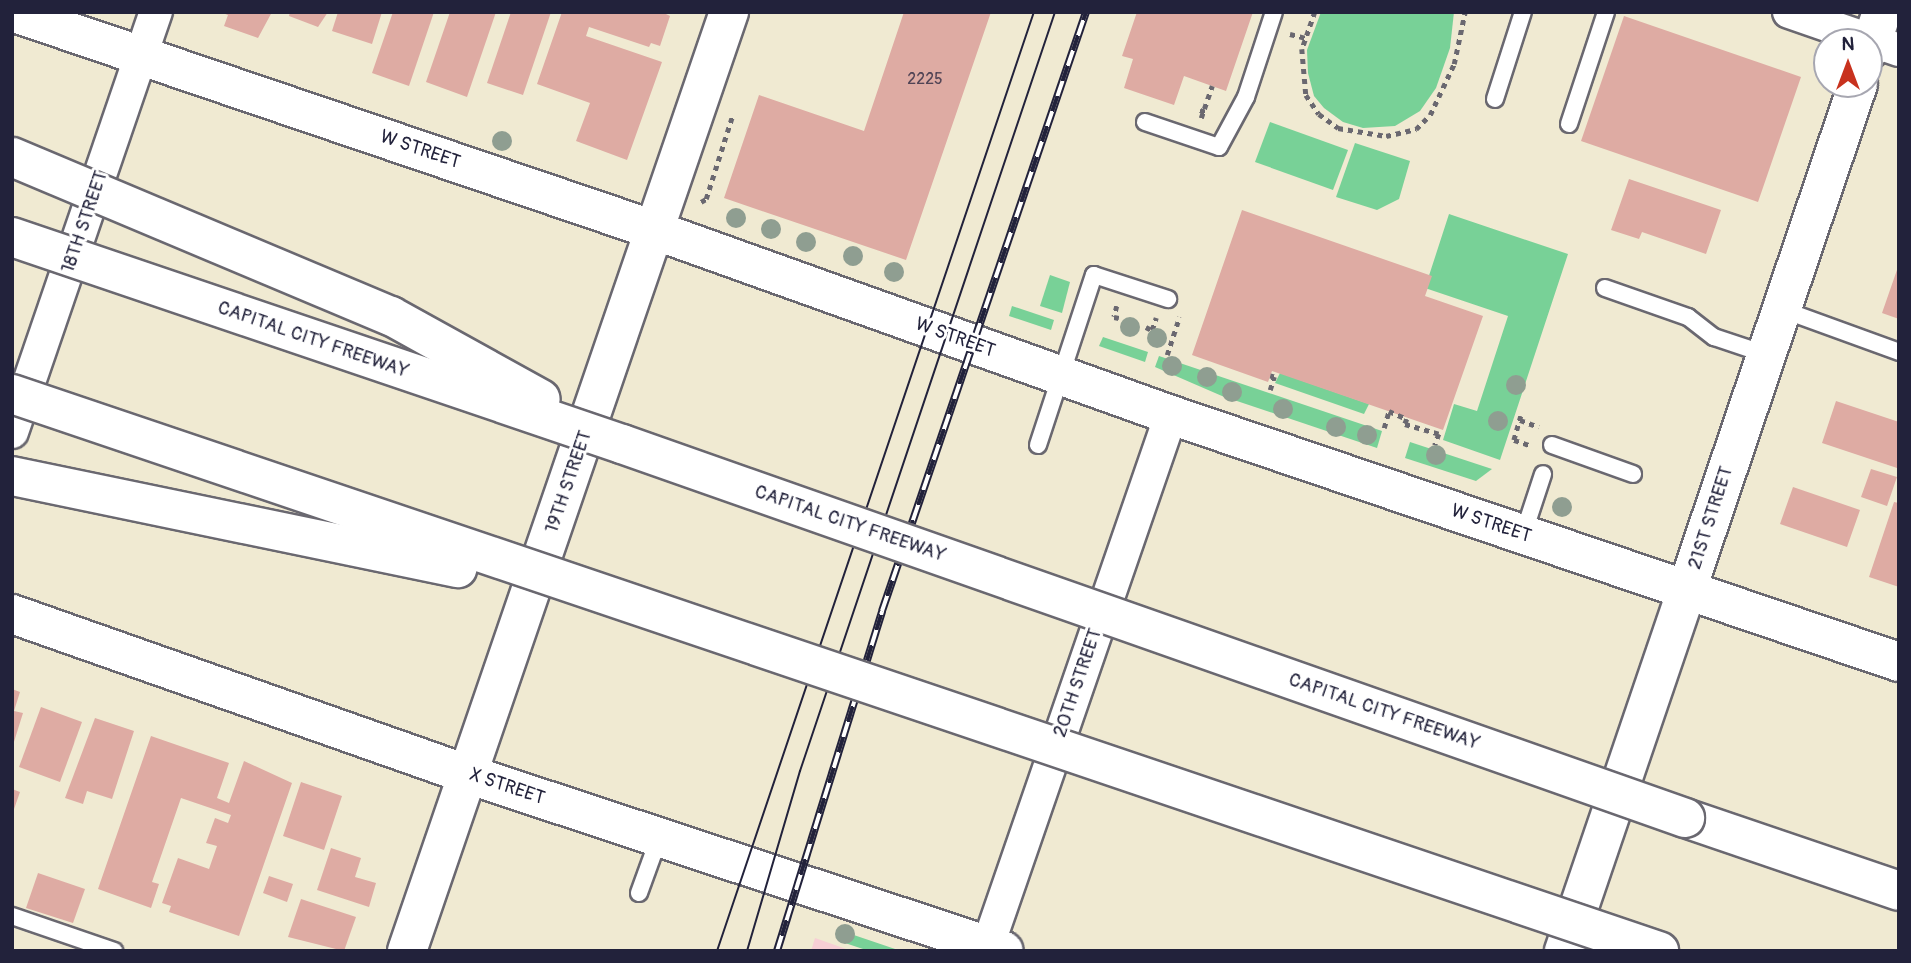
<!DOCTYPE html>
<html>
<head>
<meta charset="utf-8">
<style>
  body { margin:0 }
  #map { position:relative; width:1911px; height:963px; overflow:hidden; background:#f0ead2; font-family:Pangolin,sans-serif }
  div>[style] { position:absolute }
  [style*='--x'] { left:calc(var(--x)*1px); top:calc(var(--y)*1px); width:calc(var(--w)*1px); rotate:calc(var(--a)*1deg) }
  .built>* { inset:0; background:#f7cfd5 }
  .green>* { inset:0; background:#78d197 }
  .building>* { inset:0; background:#deaba3 }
  .path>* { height:4.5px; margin-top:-2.25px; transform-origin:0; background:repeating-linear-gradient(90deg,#6a6870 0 5px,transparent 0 10px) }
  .roads { filter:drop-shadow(2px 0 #6a6870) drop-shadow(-2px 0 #6a6870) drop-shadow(0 2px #6a6870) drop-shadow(0 -2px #6a6870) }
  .lane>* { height:16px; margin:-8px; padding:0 8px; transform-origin:8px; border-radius:8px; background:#fff }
  .street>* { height:32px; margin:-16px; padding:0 16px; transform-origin:16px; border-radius:16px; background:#fff }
  .secondary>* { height:38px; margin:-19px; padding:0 19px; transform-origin:19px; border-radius:19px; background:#fff }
  .primary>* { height:38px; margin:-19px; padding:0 19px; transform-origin:19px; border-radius:19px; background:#fff }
  .highway>* { height:38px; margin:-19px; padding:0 19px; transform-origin:19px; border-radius:19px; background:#fff }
  .tram>* { height:2px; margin:-1px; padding:0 1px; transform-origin:1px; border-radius:1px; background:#22223b }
  .rail>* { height:8px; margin-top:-4px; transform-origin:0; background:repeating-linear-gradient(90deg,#fff 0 16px,#22223b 0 32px); box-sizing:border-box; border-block:2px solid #22223b }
  .bridges { filter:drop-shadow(2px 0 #6a6870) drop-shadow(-2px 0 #6a6870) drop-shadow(0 2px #6a6870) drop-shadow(0 -2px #6a6870) }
  .highway-bridge>* { height:38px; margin:-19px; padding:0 19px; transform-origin:19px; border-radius:19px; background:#fff }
  .trees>* { width:20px; height:20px; margin:-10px; border-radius:50%; background:#8f9e91 }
  span { translate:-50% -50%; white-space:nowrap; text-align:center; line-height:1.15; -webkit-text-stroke:6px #fff; paint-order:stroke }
  .number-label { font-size:16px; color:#514455 }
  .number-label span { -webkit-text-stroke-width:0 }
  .street-label { font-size:19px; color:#22223b }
  .frame { position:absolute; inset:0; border:14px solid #22223b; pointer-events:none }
  .north { position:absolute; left:1813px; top:28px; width:70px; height:70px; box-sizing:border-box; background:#fff; border:2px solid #a7a7b1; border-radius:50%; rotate:0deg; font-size:19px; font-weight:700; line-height:28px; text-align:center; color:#22223b }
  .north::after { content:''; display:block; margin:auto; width:24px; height:32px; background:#c8321e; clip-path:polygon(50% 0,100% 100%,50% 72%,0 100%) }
</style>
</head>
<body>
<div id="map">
  <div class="built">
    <i style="clip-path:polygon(815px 938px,852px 951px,811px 951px)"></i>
  </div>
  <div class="green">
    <i style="clip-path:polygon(1321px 12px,1454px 12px,1450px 48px,1436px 88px,1420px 111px,1395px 126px,1363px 128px,1343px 122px,1324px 108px,1314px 96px,1308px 73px,1307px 50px)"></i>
    <i style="clip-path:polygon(1270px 122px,1348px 150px,1333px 190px,1255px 162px)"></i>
    <i style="clip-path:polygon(1355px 143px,1410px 161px,1399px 199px,1377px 210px,1336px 197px)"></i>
    <i style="clip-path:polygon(1449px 214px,1568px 254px,1500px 460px,1443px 440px,1454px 404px,1477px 411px,1508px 316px,1425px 288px)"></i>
    <i style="clip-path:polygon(1050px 275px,1070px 282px,1062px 313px,1040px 306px)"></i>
    <i style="clip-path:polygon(1012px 306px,1054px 320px,1051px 330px,1009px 316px)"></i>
    <i style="clip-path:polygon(1103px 337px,1148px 352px,1145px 362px,1099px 346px)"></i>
    <i style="clip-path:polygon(1159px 356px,1382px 431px,1377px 448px,1222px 396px,1155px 367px)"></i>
    <i style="clip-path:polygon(1280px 373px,1369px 404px,1364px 414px,1275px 383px)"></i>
    <i style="clip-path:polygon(1410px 442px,1492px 469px,1476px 481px,1405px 458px)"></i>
    <i style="clip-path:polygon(842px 931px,901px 951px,869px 951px,839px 941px)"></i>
  </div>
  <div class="building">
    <i style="clip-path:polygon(220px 12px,272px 12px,258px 38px,224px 26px,228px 15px)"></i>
    <i style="clip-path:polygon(290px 12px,328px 12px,318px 27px,289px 16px)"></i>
    <i style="clip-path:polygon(338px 12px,382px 12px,372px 44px,332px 31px)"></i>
    <i style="clip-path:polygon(393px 12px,434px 12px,409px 86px,372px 73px)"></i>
    <i style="clip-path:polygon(450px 12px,496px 12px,467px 97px,426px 82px)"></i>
    <i style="clip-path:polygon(511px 12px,551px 12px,523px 95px,487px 83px)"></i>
    <i style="clip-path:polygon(562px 12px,662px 12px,670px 16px,660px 46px,651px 43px,649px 47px,589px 27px,586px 36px,662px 62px,627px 160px,576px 141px,590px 103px,537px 84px)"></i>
    <i style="clip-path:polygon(904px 12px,991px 12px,906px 260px,724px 198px,759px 95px,864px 131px)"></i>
    <i style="clip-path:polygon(1137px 12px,1253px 12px,1226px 91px,1184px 76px,1174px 105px,1124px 88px,1133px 59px,1122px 56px)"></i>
    <i style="clip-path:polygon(1624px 16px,1801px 77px,1758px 202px,1581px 141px)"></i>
    <i style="clip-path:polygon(1629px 179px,1721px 210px,1706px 254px,1642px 232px,1639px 239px,1611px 230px)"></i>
    <i style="clip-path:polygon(1242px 210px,1432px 276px,1425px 296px,1483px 316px,1443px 430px,1272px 371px,1268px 382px,1192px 355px)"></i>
    <i style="clip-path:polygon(1898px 267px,1899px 267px,1899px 319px,1882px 313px)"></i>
    <i style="clip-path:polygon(1836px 401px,1899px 422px,1897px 468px,1822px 443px)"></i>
    <i style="clip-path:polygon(1871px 469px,1897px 477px,1887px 506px,1861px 497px)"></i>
    <i style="clip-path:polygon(1793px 487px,1860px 510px,1847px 547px,1780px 524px)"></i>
    <i style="clip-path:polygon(1894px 502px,1899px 503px,1899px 587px,1869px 577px)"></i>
    <i style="clip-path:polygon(12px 689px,20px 692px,14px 711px,23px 713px,13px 745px)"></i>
    <i style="clip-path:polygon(41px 707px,82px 722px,60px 782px,19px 767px)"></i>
    <i style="clip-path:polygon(95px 718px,134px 731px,112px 799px,87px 791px,83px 804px,65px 798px)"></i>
    <i style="clip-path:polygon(151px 736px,229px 763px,217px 798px,229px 803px,244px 761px,292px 783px,239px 936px,169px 912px,171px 906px,162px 903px,178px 858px,209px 869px,217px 846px,206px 843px,215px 818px,228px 823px,231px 815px,181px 798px,152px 882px,159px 884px,151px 908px,98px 889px)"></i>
    <i style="clip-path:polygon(301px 782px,342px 796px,324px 850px,283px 836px)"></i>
    <i style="clip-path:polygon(12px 789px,20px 792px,13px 812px,12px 812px)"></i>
    <i style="clip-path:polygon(331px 848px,361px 858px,355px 877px,376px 883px,369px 907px,317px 890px)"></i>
    <i style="clip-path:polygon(38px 873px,85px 889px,73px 923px,26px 908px)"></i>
    <i style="clip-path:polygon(269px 876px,293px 884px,287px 902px,263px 893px)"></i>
    <i style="clip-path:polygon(301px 899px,356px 917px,344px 951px,288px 937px)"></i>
  </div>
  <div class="path">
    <i style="--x:1315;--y:12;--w:39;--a:109"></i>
    <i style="--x:1302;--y:49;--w:46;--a:85"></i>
    <i style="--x:1306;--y:95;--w:23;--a:56"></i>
    <i style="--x:1319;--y:114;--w:24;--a:36"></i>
    <i style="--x:1338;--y:128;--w:49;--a:9.5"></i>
    <i style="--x:1386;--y:136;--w:31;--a:-13"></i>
    <i style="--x:1416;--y:129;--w:20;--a:-45"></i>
    <i style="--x:1430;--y:115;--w:56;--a:-64.8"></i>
    <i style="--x:1454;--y:64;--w:53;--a:-78.1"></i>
    <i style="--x:1290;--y:34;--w:16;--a:14"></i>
    <i style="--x:1200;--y:110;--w:6;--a:18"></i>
    <i style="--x:1201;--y:118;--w:34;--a:-71"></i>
    <i style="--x:701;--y:202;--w:6;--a:-31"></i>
    <i style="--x:706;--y:199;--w:86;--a:-72.4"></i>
    <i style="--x:1117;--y:306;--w:11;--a:105"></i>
    <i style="--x:1114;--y:317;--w:5;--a:11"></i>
    <i style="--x:1146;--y:327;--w:7;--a:27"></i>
    <i style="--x:1152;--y:330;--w:13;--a:-72"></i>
    <i style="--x:1167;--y:355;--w:40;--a:-72"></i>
    <i style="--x:1270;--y:390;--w:14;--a:-73"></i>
    <i style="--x:1274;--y:377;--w:4;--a:-166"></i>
    <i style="--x:1521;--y:416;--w:25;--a:106"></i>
    <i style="--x:1514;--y:440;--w:19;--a:18"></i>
    <i style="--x:1520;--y:420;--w:20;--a:20"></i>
    <i style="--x:1384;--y:428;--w:18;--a:-74"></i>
    <i style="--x:1389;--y:411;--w:20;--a:24"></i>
    <i style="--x:1407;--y:419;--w:5;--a:112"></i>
    <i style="--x:1405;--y:424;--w:35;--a:16"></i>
    <i style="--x:1439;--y:434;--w:12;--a:110"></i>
  </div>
  <div class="roads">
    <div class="lane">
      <i style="--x:1495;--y:99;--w:91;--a:-72.2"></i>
      <i style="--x:1145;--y:122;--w:78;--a:18.7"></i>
      <i style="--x:1219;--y:147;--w:57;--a:-61.6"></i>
      <i style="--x:1246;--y:97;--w:89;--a:-71.8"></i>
      <i style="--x:1569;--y:124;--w:118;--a:-71.7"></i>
      <i style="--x:1605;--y:288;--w:88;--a:19.3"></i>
      <i style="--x:1688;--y:317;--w:33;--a:38"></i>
      <i style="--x:1714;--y:337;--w:54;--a:18.4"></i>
      <i style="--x:1781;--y:309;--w:126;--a:20"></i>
      <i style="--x:1038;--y:445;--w:179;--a:-71.8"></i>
      <i style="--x:1094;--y:275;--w:78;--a:18"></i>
      <i style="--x:1552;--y:445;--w:86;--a:19.7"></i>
      <i style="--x:1523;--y:535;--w:64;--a:-71.8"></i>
      <i style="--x:639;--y:893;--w:59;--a:-70"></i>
      <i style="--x:12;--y:916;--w:108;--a:18.9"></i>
    </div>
    <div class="street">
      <i style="--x:1789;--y:12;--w:116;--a:19.1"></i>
      <i style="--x:12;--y:432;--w:444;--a:-71.1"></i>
      <i style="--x:986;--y:951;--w:567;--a:-70.96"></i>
    </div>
    <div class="secondary">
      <i style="--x:1869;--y:50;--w:40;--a:-71.1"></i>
      <i style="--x:1687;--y:589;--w:533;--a:-71.29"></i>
      <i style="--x:407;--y:951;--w:993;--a:-71.07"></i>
    </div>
    <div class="primary">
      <i style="--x:12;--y:12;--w:681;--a:18.75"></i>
      <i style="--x:657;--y:231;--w:546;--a:19.7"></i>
      <i style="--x:1171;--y:415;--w:769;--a:18.74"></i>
      <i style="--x:12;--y:614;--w:482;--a:19.4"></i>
      <i style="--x:467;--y:774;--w:565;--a:18.24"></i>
      <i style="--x:1564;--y:951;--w:382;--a:-71.2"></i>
    </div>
    <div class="highway">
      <i style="--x:1685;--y:818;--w:226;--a:18.8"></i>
    </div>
  </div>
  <div class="tram">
    <i style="--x:717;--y:951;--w:991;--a:-71.35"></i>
    <i style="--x:747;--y:951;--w:188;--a:-73.6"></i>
    <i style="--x:800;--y:771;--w:801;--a:-71.43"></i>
  </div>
  <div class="rail">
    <i style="--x:777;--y:951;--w:356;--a:-72.8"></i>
    <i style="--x:882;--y:611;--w:633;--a:-71.19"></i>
  </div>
  <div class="bridges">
    <div class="highway-bridge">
      <i style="--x:12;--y:157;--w:411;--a:22.8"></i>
      <i style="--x:391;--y:316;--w:171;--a:29"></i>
      <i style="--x:12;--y:237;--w:644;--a:18.74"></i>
      <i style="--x:622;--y:444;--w:1127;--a:19.38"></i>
      <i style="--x:12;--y:394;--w:1739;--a:18.69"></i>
      <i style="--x:12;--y:476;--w:455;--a:11.7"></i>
    </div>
  </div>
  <div class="trees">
    <i style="left:502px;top:141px"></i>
    <i style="left:736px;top:218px"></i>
    <i style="left:771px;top:229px"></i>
    <i style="left:806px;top:242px"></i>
    <i style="left:853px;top:256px"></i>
    <i style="left:894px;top:272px"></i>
    <i style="left:1130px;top:327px"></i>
    <i style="left:1157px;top:338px"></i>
    <i style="left:1172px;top:366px"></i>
    <i style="left:1207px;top:377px"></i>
    <i style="left:1516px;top:385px"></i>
    <i style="left:1232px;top:392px"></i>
    <i style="left:1283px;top:409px"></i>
    <i style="left:1498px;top:421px"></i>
    <i style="left:1336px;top:427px"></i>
    <i style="left:1367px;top:435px"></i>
    <i style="left:1436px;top:455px"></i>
    <i style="left:1562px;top:507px"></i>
    <i style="left:845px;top:934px"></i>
  </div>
  <div class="number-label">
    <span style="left:925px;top:79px">2225</span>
  </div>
  <div class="street-label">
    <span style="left:420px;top:150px;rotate:19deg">W STREET</span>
    <span style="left:85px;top:222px;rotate:-71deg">18TH STREET</span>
    <span style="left:955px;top:338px;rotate:20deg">W STREET</span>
    <span style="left:313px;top:340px;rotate:19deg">CAPITAL CITY FREEWAY</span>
    <span style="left:569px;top:482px;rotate:-71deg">19TH STREET</span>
    <span style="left:1711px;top:518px;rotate:-72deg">21ST STREET</span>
    <span style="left:850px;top:524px;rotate:19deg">CAPITAL CITY FREEWAY</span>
    <span style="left:1491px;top:524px;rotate:19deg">W STREET</span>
    <span style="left:1078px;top:683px;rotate:-71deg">20TH STREET</span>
    <span style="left:1384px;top:712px;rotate:19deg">CAPITAL CITY FREEWAY</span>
    <span style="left:507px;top:787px;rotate:19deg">X STREET</span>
  </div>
  <div class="frame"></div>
  <div class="north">N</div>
</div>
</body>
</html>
